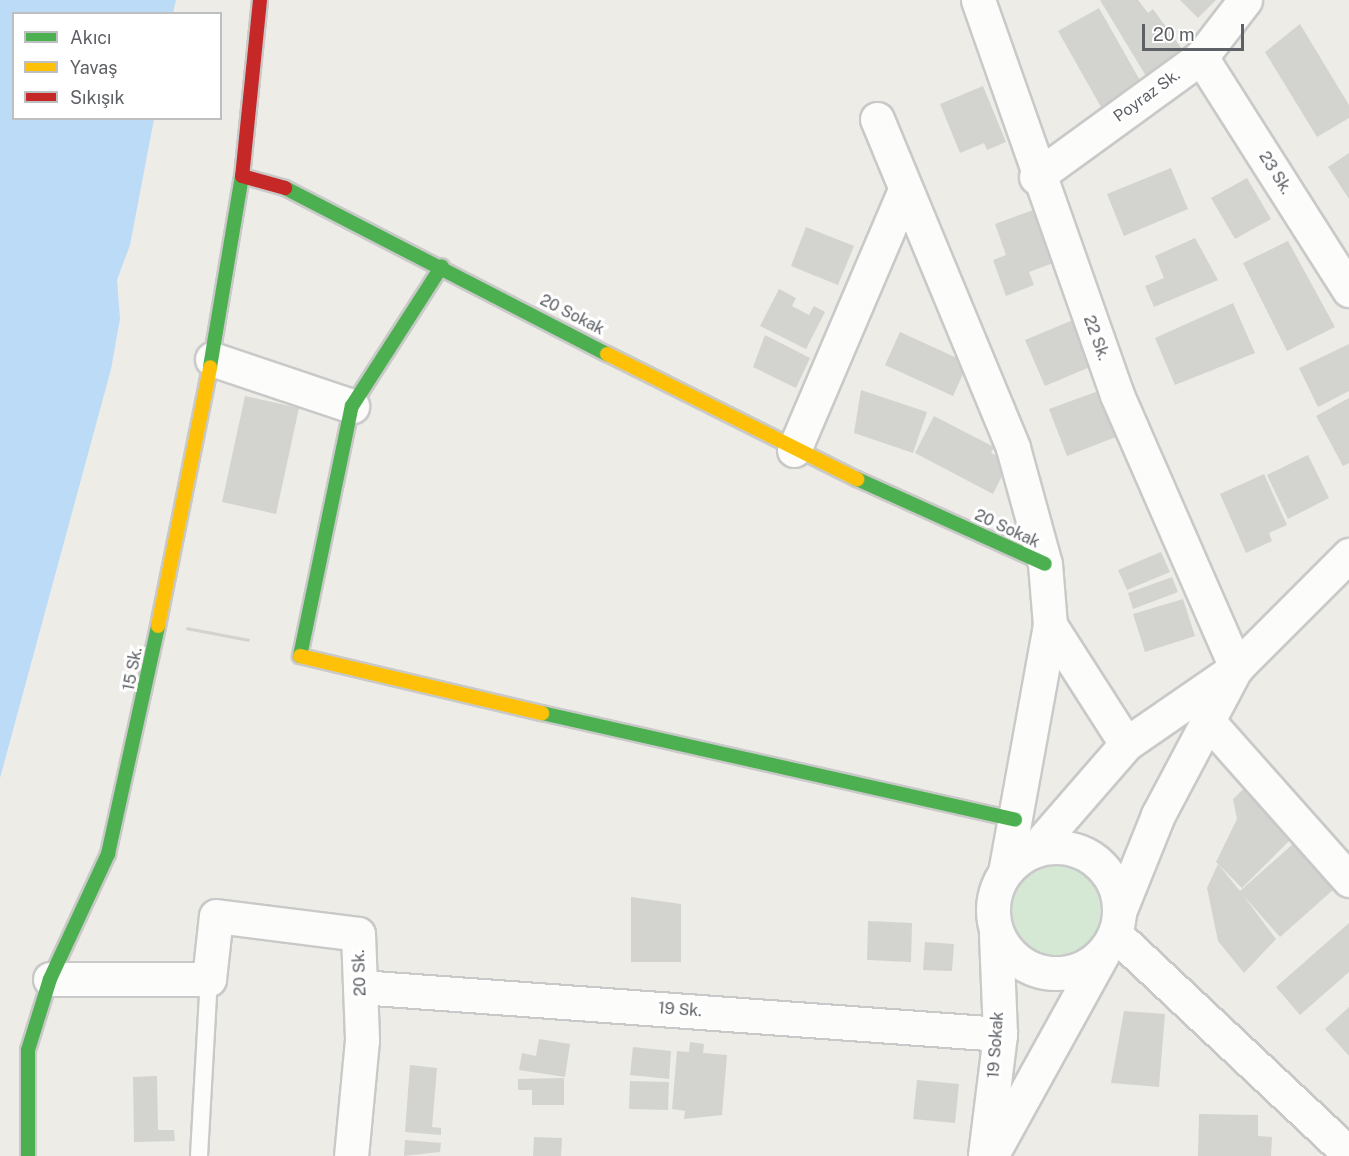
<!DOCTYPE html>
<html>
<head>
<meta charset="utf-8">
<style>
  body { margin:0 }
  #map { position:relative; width:1349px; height:1156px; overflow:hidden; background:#edece7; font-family:"Public Sans",sans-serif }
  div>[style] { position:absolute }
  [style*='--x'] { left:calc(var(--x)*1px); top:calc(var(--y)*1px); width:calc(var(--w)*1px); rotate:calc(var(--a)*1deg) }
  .green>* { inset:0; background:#d5e8d4 }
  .round { border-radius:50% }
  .water>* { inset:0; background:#bcdbf6 }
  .building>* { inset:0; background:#d3d3d0 }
  .roads { filter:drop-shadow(2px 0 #c9c9c9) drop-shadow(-2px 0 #c9c9c9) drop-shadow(0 2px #c9c9c9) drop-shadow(0 -2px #c9c9c9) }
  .lane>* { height:16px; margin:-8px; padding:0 8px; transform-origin:8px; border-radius:8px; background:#fcfcfb }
  .street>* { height:33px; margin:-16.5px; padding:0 16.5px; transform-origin:16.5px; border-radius:16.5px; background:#fcfcfb }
  .street>.ring { margin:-16.5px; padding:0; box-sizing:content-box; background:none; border:33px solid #fcfcfb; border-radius:50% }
  .fast>* { height:14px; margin:-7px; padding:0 7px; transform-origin:7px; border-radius:7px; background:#4caf50 }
  .slow>* { height:14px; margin:-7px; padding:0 7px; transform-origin:7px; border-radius:7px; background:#ffc107 }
  .jam>* { height:14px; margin:-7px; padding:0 7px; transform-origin:7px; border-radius:7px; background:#c62828 }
  span { translate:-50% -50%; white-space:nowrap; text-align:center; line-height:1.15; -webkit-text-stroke:6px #fff; paint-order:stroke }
  .street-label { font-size:16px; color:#5d6065 }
  .legend { position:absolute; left:12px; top:12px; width:210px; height:108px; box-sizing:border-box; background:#fff; border:2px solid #bebfc1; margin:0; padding:8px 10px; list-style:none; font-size:18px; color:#5d6065 }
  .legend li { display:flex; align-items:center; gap:12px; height:30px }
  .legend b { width:30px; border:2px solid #bebfc1 }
  .scale { position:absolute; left:1142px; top:24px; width:102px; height:27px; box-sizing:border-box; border:3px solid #5d6065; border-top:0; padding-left:8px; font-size:18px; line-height:21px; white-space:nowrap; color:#5d6065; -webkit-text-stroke:4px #fff; paint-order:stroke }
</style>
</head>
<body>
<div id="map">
  <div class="green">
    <i class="round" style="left:1009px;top:864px;width:94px;height:94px"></i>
  </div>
  <div class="water">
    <i style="clip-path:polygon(0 0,176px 0,173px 13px,14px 14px,14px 118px,154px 119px,130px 245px,117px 280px,120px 319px,111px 369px,0 778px)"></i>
  </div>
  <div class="building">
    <i style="clip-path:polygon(1100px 0,1138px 0,1148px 13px,1153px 9px,1182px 49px,1146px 76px)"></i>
    <i style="clip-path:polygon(1180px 0,1216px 0,1198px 18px)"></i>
    <i style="clip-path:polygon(1099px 8px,1142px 84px,1101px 107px,1058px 31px)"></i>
    <i style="clip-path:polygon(1300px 24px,1349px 105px,1349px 118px,1317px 137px,1265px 52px)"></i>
    <i style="clip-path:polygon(983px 86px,1006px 142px,987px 150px,984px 143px,960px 153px,940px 104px)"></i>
    <i style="clip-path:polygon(1349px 153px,1349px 199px,1328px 167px)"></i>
    <i style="clip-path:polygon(1171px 168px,1188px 209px,1124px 236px,1107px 194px)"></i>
    <i style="clip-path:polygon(1247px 178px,1271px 219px,1235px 239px,1211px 198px)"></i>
    <i style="clip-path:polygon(1036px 209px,1056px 262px,1029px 272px,1034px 285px,1006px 296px,993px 260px,1006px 255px,995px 224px)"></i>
    <i style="clip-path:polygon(806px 227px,854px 246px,838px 285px,791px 266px)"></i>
    <i style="clip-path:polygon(1195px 238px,1218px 280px,1154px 307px,1145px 286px,1164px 278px,1155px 256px)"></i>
    <i style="clip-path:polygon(1288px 241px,1335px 327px,1287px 351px,1243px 263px)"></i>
    <i style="clip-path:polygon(779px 289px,796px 298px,792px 306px,809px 315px,814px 306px,825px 312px,806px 349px,760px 326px)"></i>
    <i style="clip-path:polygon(1233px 303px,1255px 353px,1175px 385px,1155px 338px)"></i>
    <i style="clip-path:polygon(1078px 318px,1097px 364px,1045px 386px,1025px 340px)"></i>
    <i style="clip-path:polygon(900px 332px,968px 363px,953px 396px,885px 365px)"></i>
    <i style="clip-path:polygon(765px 335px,810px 358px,796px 388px,753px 367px)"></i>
    <i style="clip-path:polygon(1349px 344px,1349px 391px,1318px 407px,1299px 368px)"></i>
    <i style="clip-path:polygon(1104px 389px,1121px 435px,1067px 456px,1049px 409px)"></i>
    <i style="clip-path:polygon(861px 390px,927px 412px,913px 453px,854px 433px)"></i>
    <i style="clip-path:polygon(245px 396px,299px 408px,276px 514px,222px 502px)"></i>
    <i style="clip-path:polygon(1349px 398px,1349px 463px,1343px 466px,1316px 416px)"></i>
    <i style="clip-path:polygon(934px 416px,994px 447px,991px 453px,1009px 462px,993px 494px,915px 453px)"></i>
    <i style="clip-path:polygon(1308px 455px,1329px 498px,1288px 519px,1267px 475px)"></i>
    <i style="clip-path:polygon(1264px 474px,1287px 525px,1269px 533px,1272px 541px,1246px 553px,1220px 494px)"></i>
    <i style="clip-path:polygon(1161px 552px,1170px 572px,1127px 590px,1118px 570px)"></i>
    <i style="clip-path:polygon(1172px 577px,1178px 592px,1133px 609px,1128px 593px)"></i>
    <i style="clip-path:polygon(1183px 599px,1195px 636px,1145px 652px,1133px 614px)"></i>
    <i style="clip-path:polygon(187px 627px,250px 639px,249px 642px,186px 630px)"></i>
    <i style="clip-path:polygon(1252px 781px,1300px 830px,1242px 888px,1216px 862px,1237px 819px,1233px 799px)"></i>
    <i style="clip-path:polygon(1302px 836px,1342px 882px,1280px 937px,1243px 895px,1276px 939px,1244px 973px,1218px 941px,1207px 888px,1218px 864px,1240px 891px)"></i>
    <i style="clip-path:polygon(631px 897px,681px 904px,681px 962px,631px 962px)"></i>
    <i style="clip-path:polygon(868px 921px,912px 923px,911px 962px,867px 960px)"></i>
    <i style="clip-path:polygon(1349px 923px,1349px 972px,1300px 1015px,1276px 987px)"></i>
    <i style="clip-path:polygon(925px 942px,954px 944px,952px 971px,923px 970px)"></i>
    <i style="clip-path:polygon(1349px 1007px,1349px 1056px,1325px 1029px)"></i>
    <i style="clip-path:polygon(1124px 1011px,1165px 1014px,1159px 1087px,1111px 1083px)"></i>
    <i style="clip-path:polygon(539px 1039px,570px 1044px,565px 1077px,519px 1070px,522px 1053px,536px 1056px)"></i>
    <i style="clip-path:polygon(690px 1042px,704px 1044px,703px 1053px,727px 1055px,722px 1115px,684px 1119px,685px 1111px,672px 1109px,677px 1051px,689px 1052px)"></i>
    <i style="clip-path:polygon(633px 1047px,671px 1051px,669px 1079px,630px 1075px)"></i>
    <i style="clip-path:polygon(410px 1065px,437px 1068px,432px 1127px,441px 1128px,441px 1135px,405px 1132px)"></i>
    <i style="clip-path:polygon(157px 1076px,158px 1130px,174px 1130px,175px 1141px,134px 1142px,133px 1077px)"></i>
    <i style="clip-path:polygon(564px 1078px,564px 1105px,532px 1105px,532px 1090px,518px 1090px,518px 1079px)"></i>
    <i style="clip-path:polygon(917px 1080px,959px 1084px,955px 1123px,913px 1119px)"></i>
    <i style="clip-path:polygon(630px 1081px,669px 1082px,668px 1110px,629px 1109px)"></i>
    <i style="clip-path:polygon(1199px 1114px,1258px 1115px,1258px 1136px,1272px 1137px,1271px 1156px,1198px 1156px)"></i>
    <i style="clip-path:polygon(534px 1137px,562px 1138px,561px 1156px,533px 1156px)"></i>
    <i style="clip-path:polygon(405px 1140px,441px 1143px,440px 1152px,404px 1156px)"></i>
  </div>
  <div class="roads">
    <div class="lane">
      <i style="--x:199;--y:1156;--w:177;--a:-86.8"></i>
    </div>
    <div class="street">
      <i style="--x:978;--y:0;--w:419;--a:70.6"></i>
      <i style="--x:1117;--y:395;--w:298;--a:66.4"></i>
      <i style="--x:1201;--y:57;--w:276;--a:57.6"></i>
      <i style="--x:877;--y:119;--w:356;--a:67.5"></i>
      <i style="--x:1013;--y:448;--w:120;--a:74.6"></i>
      <i style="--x:1045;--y:564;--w:61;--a:85.3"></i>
      <i style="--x:1050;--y:625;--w:251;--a:100.3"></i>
      <i style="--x:1036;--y:177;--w:204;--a:-36"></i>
      <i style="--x:1201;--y:57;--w:72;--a:-52.3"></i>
      <i style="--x:212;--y:359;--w:148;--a:18.6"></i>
      <i style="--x:794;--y:450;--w:280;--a:-66.9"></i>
      <i style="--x:1050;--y:625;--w:141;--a:57.4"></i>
      <i style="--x:1207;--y:720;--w:214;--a:48.4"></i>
      <i class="ring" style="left:993px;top:847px;width:93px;height:93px"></i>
      <i style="--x:1034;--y:850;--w:140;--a:-49"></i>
      <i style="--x:1126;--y:744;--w:134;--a:-34.6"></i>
      <i style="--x:1236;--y:668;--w:160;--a:-45"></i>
      <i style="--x:1119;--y:912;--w:105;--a:-68.1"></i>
      <i style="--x:1158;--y:815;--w:158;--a:-62.1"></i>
      <i style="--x:1115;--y:934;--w:321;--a:43.2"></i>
      <i style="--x:50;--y:979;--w:159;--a:0"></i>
      <i style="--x:209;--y:979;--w:63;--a:-83.7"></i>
      <i style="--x:216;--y:916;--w:143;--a:7.2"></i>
      <i style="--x:358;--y:934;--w:106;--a:87.8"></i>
      <i style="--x:362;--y:1040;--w:117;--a:95.4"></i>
      <i style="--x:360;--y:987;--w:642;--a:4.2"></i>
      <i style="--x:985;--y:1155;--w:122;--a:-82.9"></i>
      <i style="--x:1000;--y:1034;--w:101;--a:-92.3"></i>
      <i style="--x:991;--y:1156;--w:232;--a:-61.1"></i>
    </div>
    <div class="fast">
      <i style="--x:285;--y:188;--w:362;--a:27.3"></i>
      <i style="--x:210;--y:367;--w:194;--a:-80.5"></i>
      <i style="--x:857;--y:479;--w:206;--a:24.3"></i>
      <i style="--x:300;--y:656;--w:255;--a:-78.3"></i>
      <i style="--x:352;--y:406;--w:166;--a:-57.3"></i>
      <i style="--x:542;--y:713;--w:485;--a:12.7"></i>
      <i style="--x:28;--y:1156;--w:106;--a:-90"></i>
      <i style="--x:28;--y:1050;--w:74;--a:-72.8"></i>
      <i style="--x:50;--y:979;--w:138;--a:-65.1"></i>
      <i style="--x:108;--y:854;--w:233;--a:-77.6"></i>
    </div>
    <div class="slow">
      <i style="--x:607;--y:354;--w:280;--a:26.6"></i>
      <i style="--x:158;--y:626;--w:264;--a:-78.6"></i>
      <i style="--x:300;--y:656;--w:249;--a:13.3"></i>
    </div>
    <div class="jam">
      <i style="--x:260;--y:0;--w:177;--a:95.8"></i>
      <i style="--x:242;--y:176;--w:45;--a:15.6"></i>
    </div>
  </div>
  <div class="street-label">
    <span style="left:1147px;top:96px;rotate:-36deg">Poyraz Sk.</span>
    <span style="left:1275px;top:173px;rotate:58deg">23 Sk.</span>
    <span style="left:572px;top:315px;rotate:27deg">20 Sokak</span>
    <span style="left:1096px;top:338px;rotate:70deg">22 Sk.</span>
    <span style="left:1007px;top:529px;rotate:25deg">20 Sokak</span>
    <span style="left:133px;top:669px;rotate:-79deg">15 Sk.</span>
    <span style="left:360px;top:973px;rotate:-92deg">20 Sk.</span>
    <span style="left:680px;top:1010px;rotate:4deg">19 Sk.</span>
    <span style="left:996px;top:1045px;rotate:-86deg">19 Sokak</span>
  </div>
  <ul class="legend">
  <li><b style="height:8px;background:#4caf50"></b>Akıcı</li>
  <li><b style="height:8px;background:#ffc107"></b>Yavaş</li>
  <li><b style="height:8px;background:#c62828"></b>Sıkışık</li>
  </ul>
  <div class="scale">20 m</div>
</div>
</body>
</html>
